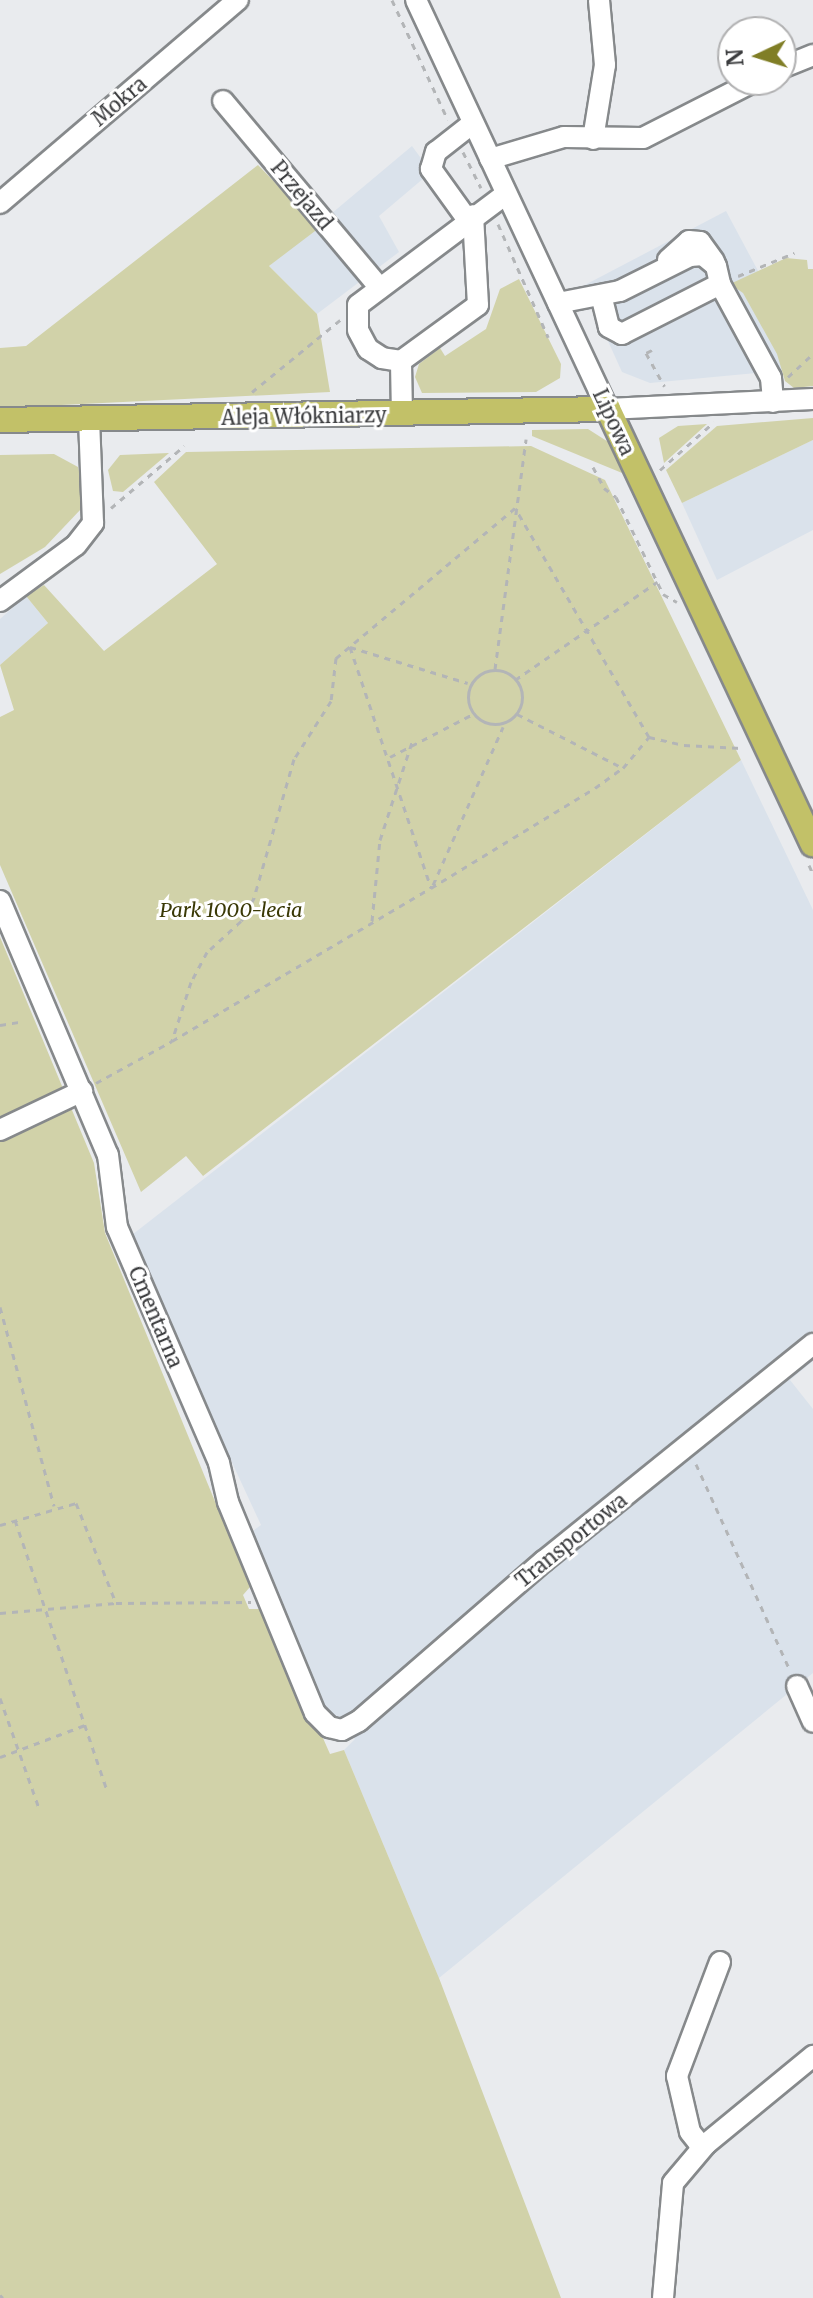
<!DOCTYPE html>
<html>
<head>
<meta charset="utf-8">
<style>
  body { margin:0 }
  #map { position:relative; width:813px; height:2298px; overflow:hidden; background:#e9ebee; font-family:Merriweather,serif }
  div>[style] { position:absolute }
  [style*='--x'] { left:calc(var(--x)*1px); top:calc(var(--y)*1px); width:calc(var(--w)*1px); rotate:calc(var(--a)*1deg) }
  .built>* { inset:0; background:#dae2eb }
  .green>* { inset:0; background:#d1d2a9 }
  .path>* { height:3px; margin-top:-1.5px; transform-origin:0; background:repeating-linear-gradient(90deg,#b3b5b7 0 6px,transparent 0 12px) }
  .path>.ring { margin:-1.5px; padding:0; box-sizing:content-box; background:none; border:3px solid #b3b5b7; border-radius:50% }
  .roads { filter:drop-shadow(2px 0 #86898b) drop-shadow(-2px 0 #86898b) drop-shadow(0 2px #86898b) drop-shadow(0 -2px #86898b) }
  .minor>* { height:20px; margin:-10px; padding:0 10px; transform-origin:10px; border-radius:10px; background:#fff }
  .major>* { height:24px; margin:-12px; padding:0 12px; transform-origin:12px; border-radius:12px; background:#c2c168 }
  span { translate:-50% -50%; white-space:nowrap; text-align:center; line-height:1.15; -webkit-text-stroke:6px #fff; paint-order:stroke }
  .street-label { font-size:20px; color:#3b3c3e }
  .park-label { font-size:20px; color:#3a3906; font-style:italic }
  .north { position:absolute; left:717px; top:16px; width:80px; height:80px; box-sizing:border-box; background:#fff; border:2px solid #b1b1b2; border-radius:50%; rotate:266deg; font-size:22px; font-weight:700; line-height:32px; text-align:center; color:#3b3c3e }
  .north::after { content:''; display:block; margin:auto; width:28px; height:36px; background:#807e26; clip-path:polygon(50% 0,100% 100%,50% 72%,0 100%) }
</style>
</head>
<body>
<div id="map">
  <div class="built">
    <i style="clip-path:polygon(412px 146px,431px 172px,379px 216px,399px 252px,317px 314px,269px 266px)"></i>
    <i style="clip-path:polygon(726px 211px,810px 368px,650px 383px,622px 372px,583px 286px)"></i>
    <i style="clip-path:polygon(813px 440px,813px 530px,717px 580px,682px 503px)"></i>
    <i style="clip-path:polygon(26px 596px,48px 623px,0 665px,0 619px)"></i>
    <i style="clip-path:polygon(741px 760px,813px 910px,813px 1361px,790px 1380px,813px 1409px,813px 1673px,439px 1978px,344px 1750px,355px 1739px,329px 1715px,250px 1533px,261px 1525px,128px 1238px)"></i>
  </div>
  <div class="green">
    <i style="clip-path:polygon(258px 165px,319px 228px,269px 266px,317px 314px,330px 392px,0 408px,0 348px,26px 346px)"></i>
    <i style="clip-path:polygon(786px 258px,807px 260px,808px 269px,813px 269px,813px 386px,794px 388px,785px 381px,777px 354px,743px 293px,730px 284px)"></i>
    <i style="clip-path:polygon(519px 279px,561px 364px,560px 378px,536px 392px,422px 393px,415px 377px,419px 364px,440px 348px,445px 356px,486px 329px,500px 289px)"></i>
    <i style="clip-path:polygon(813px 418px,813px 440px,682px 503px,666px 470px,717px 426px)"></i>
    <i style="clip-path:polygon(707px 424px,664px 463px,659px 438px,678px 426px)"></i>
    <i style="clip-path:polygon(588px 429px,613px 445px,627px 475px,532px 436px,532px 430px)"></i>
    <i style="clip-path:polygon(531px 446px,605px 480px,741px 760px,203px 1176px,186px 1156px,141px 1192px,0 865px,0 717px,14px 710px,0 665px,48px 623px,26px 596px,44px 585px,104px 651px,217px 564px,154px 482px,186px 452px)"></i>
    <i style="clip-path:polygon(169px 453px,123px 492px,113px 491px,108px 470px,120px 455px)"></i>
    <i style="clip-path:polygon(54px 454px,78px 467px,84px 492px,81px 509px,45px 547px,0 574px,0 455px)"></i>
    <i style="clip-path:polygon(0 937px,94px 1163px,105px 1233px,250px 1587px,243px 1595px,249px 1609px,266px 1609px,330px 1754px,344px 1750px,439px 1978px,561px 2298px,0 2298px)"></i>
  </div>
  <div class="path">
    <i style="--x:392;--y:0;--w:132;--a:65"></i>
    <i style="--x:463;--y:152;--w:40;--a:63.4"></i>
    <i style="--x:498;--y:224;--w:124;--a:66.1"></i>
    <i style="--x:738;--y:276;--w:61;--a:-22.3"></i>
    <i style="--x:652;--y:350;--w:7;--a:153"></i>
    <i style="--x:646;--y:353;--w:38;--a:61"></i>
    <i style="--x:788;--y:377;--w:34;--a:-43"></i>
    <i style="--x:252;--y:392;--w:114;--a:-39.3"></i>
    <i style="--x:593;--y:467;--w:24;--a:62"></i>
    <i style="--x:604;--y:488;--w:15;--a:37"></i>
    <i style="--x:616;--y:497;--w:108;--a:64.1"></i>
    <i style="--x:663;--y:594;--w:16;--a:30"></i>
    <i style="--x:660;--y:470;--w:72;--a:-41.6"></i>
    <i style="--x:111;--y:508;--w:96;--a:-40.3"></i>
    <i style="--x:350;--y:647;--w:254;--a:71.4"></i>
    <i style="--x:350;--y:647;--w:123;--a:17"></i>
    <i style="--x:495;--y:669;--w:232;--a:-82.3"></i>
    <i class="ring" style="left:468px;top:670px;width:51px;height:51px"></i>
    <i style="--x:515;--y:680;--w:173;--a:-34.6"></i>
    <i style="--x:517;--y:714;--w:119;--a:27"></i>
    <i style="--x:649;--y:737;--w:36;--a:13"></i>
    <i style="--x:684;--y:745;--w:57;--a:3"></i>
    <i style="--x:390;--y:757;--w:96;--a:-27.4"></i>
    <i style="--x:809;--y:865;--w:10;--a:66"></i>
    <i style="--x:433;--y:885;--w:173;--a:-66.1"></i>
    <i style="--x:372;--y:921;--w:81;--a:-84.4"></i>
    <i style="--x:380;--y:840;--w:103;--a:-71.9"></i>
    <i style="--x:0;--y:1025;--w:20;--a:-9"></i>
    <i style="--x:96;--y:1083;--w:87;--a:-28.9"></i>
    <i style="--x:172;--y:1041;--w:301;--a:-30.6"></i>
    <i style="--x:431;--y:888;--w:192;--a:-31.4"></i>
    <i style="--x:595;--y:788;--w:34;--a:-36"></i>
    <i style="--x:623;--y:768;--w:40;--a:-50"></i>
    <i style="--x:649;--y:737;--w:265;--a:-120.3"></i>
    <i style="--x:515;--y:508;--w:234;--a:140"></i>
    <i style="--x:336;--y:658;--w:43;--a:96.6"></i>
    <i style="--x:331;--y:701;--w:69;--a:122.5"></i>
    <i style="--x:294;--y:759;--w:145;--a:106.1"></i>
    <i style="--x:254;--y:898;--w:26;--a:119"></i>
    <i style="--x:241;--y:921;--w:46;--a:137.6"></i>
    <i style="--x:207;--y:952;--w:34;--a:118"></i>
    <i style="--x:191;--y:982;--w:62;--a:107.9"></i>
    <i style="--x:0;--y:1307;--w:206;--a:74.8"></i>
    <i style="--x:696;--y:1464;--w:224;--a:65.5"></i>
    <i style="--x:15;--y:1520;--w:286;--a:71.2"></i>
    <i style="--x:0;--y:1525;--w:79;--a:-16.1"></i>
    <i style="--x:76;--y:1503;--w:108;--a:68.2"></i>
    <i style="--x:0;--y:1613;--w:116;--a:-4.9"></i>
    <i style="--x:116;--y:1603;--w:135;--a:-0.4"></i>
    <i style="--x:0;--y:1698;--w:117;--a:70.5"></i>
    <i style="--x:0;--y:1757;--w:91;--a:-20.6"></i>
    <i style="--x:0;--y:2295;--w:4;--a:45"></i>
  </div>
  <div class="roads">
    <div class="minor">
      <i style="--x:416;--y:0;--w:452;--a:64.9"></i>
      <i style="--x:608;--y:409;--w:205;--a:-2.8"></i>
      <i style="--x:781;--y:68;--w:35;--a:-22"></i>
      <i style="--x:223;--y:101;--w:244;--a:50"></i>
      <i style="--x:593;--y:139;--w:75;--a:-80.8"></i>
      <i style="--x:605;--y:65;--w:65;--a:-95.3"></i>
      <i style="--x:490;--y:159;--w:77;--a:-16.6"></i>
      <i style="--x:564;--y:137;--w:79;--a:0.7"></i>
      <i style="--x:643;--y:138;--w:128;--a:-27"></i>
      <i style="--x:0;--y:203;--w:313;--a:-40.5"></i>
      <i style="--x:467;--y:219;--w:62;--a:-125.8"></i>
      <i style="--x:431;--y:169;--w:18;--a:-74"></i>
      <i style="--x:436;--y:152;--w:47;--a:-38.1"></i>
      <i style="--x:668;--y:260;--w:28;--a:-42"></i>
      <i style="--x:689;--y:241;--w:11;--a:5"></i>
      <i style="--x:700;--y:242;--w:24;--a:54"></i>
      <i style="--x:720;--y:284;--w:107;--a:61.5"></i>
      <i style="--x:771;--y:378;--w:24;--a:85"></i>
      <i style="--x:558;--y:303;--w:63;--a:-11"></i>
      <i style="--x:620;--y:291;--w:78;--a:-26.6"></i>
      <i style="--x:690;--y:256;--w:13;--a:-4"></i>
      <i style="--x:703;--y:255;--w:17;--a:40"></i>
      <i style="--x:716;--y:266;--w:18;--a:77"></i>
      <i style="--x:720;--y:284;--w:110;--a:153"></i>
      <i style="--x:622;--y:334;--w:15;--a:-152"></i>
      <i style="--x:609;--y:327;--w:33;--a:-104"></i>
      <i style="--x:401;--y:361;--w:95;--a:-36"></i>
      <i style="--x:478;--y:305;--w:90;--a:-93.2"></i>
      <i style="--x:402;--y:415;--w:54;--a:-91.1"></i>
      <i style="--x:401;--y:361;--w:19;--a:-171"></i>
      <i style="--x:382;--y:358;--w:17;--a:-147"></i>
      <i style="--x:368;--y:349;--w:21;--a:-118"></i>
      <i style="--x:358;--y:330;--w:25;--a:-90"></i>
      <i style="--x:358;--y:305;--w:185;--a:-36.9"></i>
      <i style="--x:0;--y:601;--w:94;--a:-36.4"></i>
      <i style="--x:76;--y:545;--w:28;--a:-52"></i>
      <i style="--x:93;--y:523;--w:105;--a:-92.2"></i>
      <i style="--x:0;--y:901;--w:276;--a:67"></i>
      <i style="--x:108;--y:1155;--w:73;--a:82.9"></i>
      <i style="--x:117;--y:1227;--w:257;--a:66.6"></i>
      <i style="--x:219;--y:1463;--w:40;--a:77"></i>
      <i style="--x:228;--y:1502;--w:228;--a:67.6"></i>
      <i style="--x:315;--y:1713;--w:20;--a:45"></i>
      <i style="--x:329;--y:1727;--w:13;--a:13"></i>
      <i style="--x:342;--y:1730;--w:19;--a:-28"></i>
      <i style="--x:359;--y:1721;--w:245;--a:-40.9"></i>
      <i style="--x:544;--y:1561;--w:346;--a:-38.9"></i>
      <i style="--x:0;--y:1130;--w:91;--a:-25.4"></i>
      <i style="--x:797;--y:1686;--w:39;--a:66"></i>
      <i style="--x:720;--y:1962;--w:122;--a:110.7"></i>
      <i style="--x:677;--y:2076;--w:57;--a:76.9"></i>
      <i style="--x:690;--y:2132;--w:13;--a:51"></i>
      <i style="--x:698;--y:2142;--w:8;--a:14"></i>
      <i style="--x:706;--y:2144;--w:139;--a:-39.4"></i>
      <i style="--x:663;--y:2298;--w:115;--a:-85"></i>
      <i style="--x:673;--y:2183;--w:51;--a:-49.8"></i>
    </div>
    <div class="major">
      <i style="--x:0;--y:420;--w:608;--a:-1.04"></i>
      <i style="--x:608;--y:409;--w:481;--a:64.8"></i>
    </div>
  </div>
  <div class="street-label">
    <span style="left:119px;top:101px;rotate:-40deg">Mokra</span>
    <span style="left:302px;top:195px;rotate:50deg">Przejazd</span>
    <span style="left:304px;top:416px;rotate:-1deg">Aleja Włókniarzy</span>
    <span style="left:614px;top:422px;rotate:65deg">Lipowa</span>
    <span style="left:156px;top:1317px;rotate:67deg">Cmentarna</span>
    <span style="left:571px;top:1540px;rotate:-39deg">Transportowa</span>
  </div>
  <div class="park-label">
    <span style="left:231px;top:909px">Park 1000-lecia</span>
  </div>
  <div class="north">N</div>
</div>
</body>
</html>
